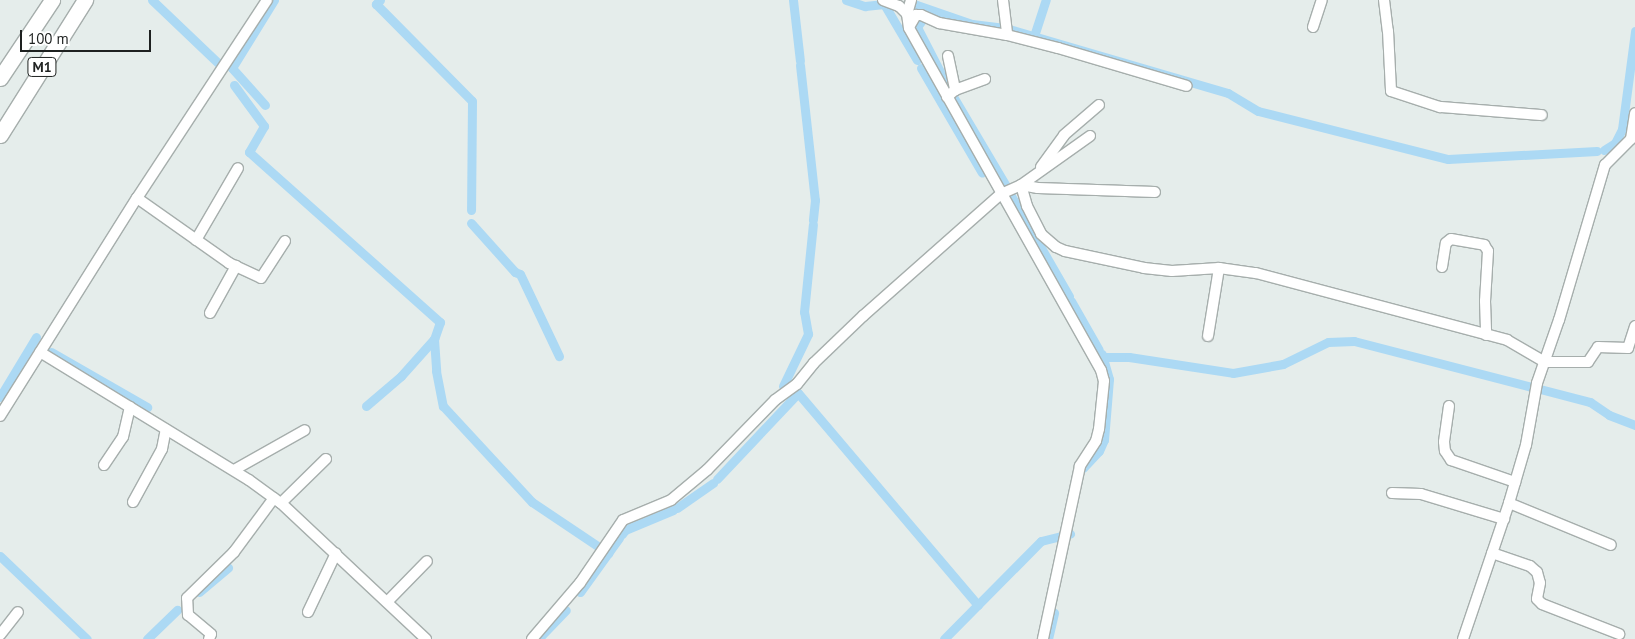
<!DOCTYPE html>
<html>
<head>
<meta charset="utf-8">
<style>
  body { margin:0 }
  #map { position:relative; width:1635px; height:639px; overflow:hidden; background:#e5edeb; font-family:"PT Sans",sans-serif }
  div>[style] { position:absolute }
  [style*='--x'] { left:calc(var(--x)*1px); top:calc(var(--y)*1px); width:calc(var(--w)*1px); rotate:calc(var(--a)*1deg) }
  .canal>* { height:9px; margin:-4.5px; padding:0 4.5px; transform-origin:4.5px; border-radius:4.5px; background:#acd9f4 }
  .roads { filter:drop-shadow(1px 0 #a6aeac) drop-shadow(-1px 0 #a6aeac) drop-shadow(0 1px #a6aeac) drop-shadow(0 -1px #a6aeac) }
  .minor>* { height:10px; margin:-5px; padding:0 5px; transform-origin:5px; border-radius:5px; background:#fff }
  .highway>* { height:15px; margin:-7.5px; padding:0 7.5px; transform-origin:7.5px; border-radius:7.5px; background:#fff }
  span { translate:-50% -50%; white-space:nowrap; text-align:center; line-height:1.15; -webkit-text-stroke:5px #fff; paint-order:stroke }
  .shield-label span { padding:1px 4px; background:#fff; border:1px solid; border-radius:4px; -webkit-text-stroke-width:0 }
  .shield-label { font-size:14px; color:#1e2120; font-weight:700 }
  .scale { position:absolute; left:20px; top:30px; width:131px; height:22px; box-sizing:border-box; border:2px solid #1e2120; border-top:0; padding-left:6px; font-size:15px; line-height:18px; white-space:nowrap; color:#1e2120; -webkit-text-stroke:4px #fff; paint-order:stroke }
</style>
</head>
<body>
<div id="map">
  <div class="canal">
    <i style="--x:152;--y:0;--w:91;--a:43.7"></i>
    <i style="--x:380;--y:0;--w:6;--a:135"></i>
    <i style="--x:376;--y:4;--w:136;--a:45.3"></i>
    <i style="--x:472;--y:101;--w:109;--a:90.5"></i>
    <i style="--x:793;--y:0;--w:61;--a:83.5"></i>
    <i style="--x:846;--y:0;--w:20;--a:18"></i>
    <i style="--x:865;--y:6;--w:19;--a:-6"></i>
    <i style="--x:884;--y:4;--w:65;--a:59.5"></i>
    <i style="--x:911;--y:3;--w:65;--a:19"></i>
    <i style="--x:972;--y:24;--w:31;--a:7"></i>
    <i style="--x:922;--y:20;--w:9;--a:126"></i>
    <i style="--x:917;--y:27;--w:72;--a:62.7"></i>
    <i style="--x:1009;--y:29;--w:228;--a:16.3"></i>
    <i style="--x:1228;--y:93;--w:35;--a:31"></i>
    <i style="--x:1258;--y:111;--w:196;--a:14.2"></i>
    <i style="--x:1448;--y:159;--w:149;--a:-3.1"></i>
    <i style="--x:1034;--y:36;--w:38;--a:-72"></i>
    <i style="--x:800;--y:65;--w:136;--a:83.7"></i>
    <i style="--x:815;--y:200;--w:20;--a:96"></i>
    <i style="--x:921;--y:68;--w:121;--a:59.8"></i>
    <i style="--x:234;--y:85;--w:51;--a:53.8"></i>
    <i style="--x:264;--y:126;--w:30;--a:120"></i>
    <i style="--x:249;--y:152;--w:256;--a:41.7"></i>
    <i style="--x:440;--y:322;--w:18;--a:109"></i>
    <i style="--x:434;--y:339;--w:32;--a:86"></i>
    <i style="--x:436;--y:371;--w:36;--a:79"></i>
    <i style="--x:443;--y:406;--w:131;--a:47.2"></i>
    <i style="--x:532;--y:502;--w:92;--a:33.9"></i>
    <i style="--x:954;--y:98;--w:102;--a:59.4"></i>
    <i style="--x:265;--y:105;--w:50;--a:-131.7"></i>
    <i style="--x:232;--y:68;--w:80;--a:-58.3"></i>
    <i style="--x:1604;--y:150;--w:13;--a:-32"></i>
    <i style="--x:1615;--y:143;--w:16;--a:-63"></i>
    <i style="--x:1622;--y:129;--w:99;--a:-82.4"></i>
    <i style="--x:1010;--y:194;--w:118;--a:60"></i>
    <i style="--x:471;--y:223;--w:66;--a:48.1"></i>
    <i style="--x:515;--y:272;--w:5;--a:22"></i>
    <i style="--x:520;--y:274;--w:91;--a:64.6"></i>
    <i style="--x:1071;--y:301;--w:56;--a:60.3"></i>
    <i style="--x:51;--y:352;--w:111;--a:29.8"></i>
    <i style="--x:1104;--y:357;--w:25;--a:0"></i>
    <i style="--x:1129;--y:357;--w:105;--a:8.7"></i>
    <i style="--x:1233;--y:373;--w:51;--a:-10.2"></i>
    <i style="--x:1283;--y:364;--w:50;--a:-26.1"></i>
    <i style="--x:1328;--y:342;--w:26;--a:-2"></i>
    <i style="--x:1354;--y:341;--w:184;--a:14.5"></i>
    <i style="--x:783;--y:386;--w:58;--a:-64.3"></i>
    <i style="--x:808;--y:334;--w:22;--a:-100"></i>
    <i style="--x:804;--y:312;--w:88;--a:-84.2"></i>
    <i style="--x:1540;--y:389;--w:52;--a:14.6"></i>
    <i style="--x:1590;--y:402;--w:23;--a:34"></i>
    <i style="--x:1609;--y:415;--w:28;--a:21"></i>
    <i style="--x:0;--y:397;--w:70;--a:-59"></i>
    <i style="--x:366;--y:406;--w:46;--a:-40.6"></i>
    <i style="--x:401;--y:376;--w:50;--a:-48.3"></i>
    <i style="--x:1083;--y:468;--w:23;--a:-47"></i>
    <i style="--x:1099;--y:451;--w:12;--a:-66"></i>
    <i style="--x:1104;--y:440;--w:61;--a:-85.3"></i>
    <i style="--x:1109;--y:379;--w:26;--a:-106"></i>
    <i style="--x:717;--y:479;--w:118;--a:-46.7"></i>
    <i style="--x:798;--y:393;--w:278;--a:49.7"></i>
    <i style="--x:677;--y:508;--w:44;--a:-34.8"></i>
    <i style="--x:622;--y:534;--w:5;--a:-53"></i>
    <i style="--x:625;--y:530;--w:52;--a:-22.6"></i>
    <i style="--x:0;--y:556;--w:120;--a:43.7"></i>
    <i style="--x:199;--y:592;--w:38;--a:-40"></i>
    <i style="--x:580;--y:592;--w:67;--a:-54.2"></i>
    <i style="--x:147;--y:639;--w:42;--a:-44"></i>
    <i style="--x:538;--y:639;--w:40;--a:-46"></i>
    <i style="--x:944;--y:639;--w:138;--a:-45.3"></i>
    <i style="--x:1041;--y:541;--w:30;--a:-14"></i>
    <i style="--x:1048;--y:639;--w:27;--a:-77"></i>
  </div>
  <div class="roads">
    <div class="minor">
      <i style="--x:883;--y:0;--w:17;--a:21"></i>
      <i style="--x:899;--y:6;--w:11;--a:45"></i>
      <i style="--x:907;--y:14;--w:14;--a:82"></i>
      <i style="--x:909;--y:28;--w:392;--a:60.7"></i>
      <i style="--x:1101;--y:370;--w:11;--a:75"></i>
      <i style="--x:1104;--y:381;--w:48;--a:95.9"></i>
      <i style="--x:1099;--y:429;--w:12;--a:104"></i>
      <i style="--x:1096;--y:441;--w:30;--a:123"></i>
      <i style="--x:1080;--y:466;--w:177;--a:102.1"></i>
      <i style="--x:1003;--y:0;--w:35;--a:83"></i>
      <i style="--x:1384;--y:0;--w:31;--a:83"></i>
      <i style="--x:1388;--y:31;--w:60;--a:87.1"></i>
      <i style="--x:1391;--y:91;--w:52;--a:18.1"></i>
      <i style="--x:1440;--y:107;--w:102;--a:4.5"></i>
      <i style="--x:907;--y:14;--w:15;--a:-74"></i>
      <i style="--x:909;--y:27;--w:14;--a:-60"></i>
      <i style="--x:916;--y:15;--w:5;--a:0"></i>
      <i style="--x:921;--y:15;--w:20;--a:24"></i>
      <i style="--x:939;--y:23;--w:69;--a:10"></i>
      <i style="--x:1007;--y:35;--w:53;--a:14.3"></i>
      <i style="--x:1058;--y:48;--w:134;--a:16.4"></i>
      <i style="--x:1313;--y:27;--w:28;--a:-72"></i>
      <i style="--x:948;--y:56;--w:35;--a:78"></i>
      <i style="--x:947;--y:97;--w:11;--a:-41"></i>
      <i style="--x:955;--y:90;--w:32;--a:-20"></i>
      <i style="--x:1090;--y:136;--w:85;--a:144.6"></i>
      <i style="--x:1021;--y:185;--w:17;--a:10"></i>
      <i style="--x:1038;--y:188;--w:117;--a:2"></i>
      <i style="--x:1041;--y:167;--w:39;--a:-54"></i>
      <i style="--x:1064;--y:135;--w:46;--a:-40.6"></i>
      <i style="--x:137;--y:198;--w:113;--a:35.2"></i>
      <i style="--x:229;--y:263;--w:35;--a:25"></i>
      <i style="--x:261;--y:278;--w:44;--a:-57"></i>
      <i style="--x:196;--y:240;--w:83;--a:-59.7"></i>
      <i style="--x:1442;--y:267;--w:24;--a:-81"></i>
      <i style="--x:1446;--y:243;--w:6;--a:-39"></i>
      <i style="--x:1451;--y:239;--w:34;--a:10"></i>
      <i style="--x:1484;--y:245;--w:7;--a:56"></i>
      <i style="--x:1488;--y:251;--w:50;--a:93.4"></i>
      <i style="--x:1485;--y:301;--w:34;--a:88"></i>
      <i style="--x:210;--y:313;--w:54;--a:-61"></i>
      <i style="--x:1208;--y:336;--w:69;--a:-80.8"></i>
      <i style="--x:40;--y:352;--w:245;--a:31.5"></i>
      <i style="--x:249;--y:480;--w:39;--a:36"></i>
      <i style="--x:281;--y:503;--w:199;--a:43.2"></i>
      <i style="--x:1449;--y:406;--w:36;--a:98"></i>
      <i style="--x:1444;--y:442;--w:9;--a:84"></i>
      <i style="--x:1445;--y:451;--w:11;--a:56"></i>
      <i style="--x:1451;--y:460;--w:68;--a:19"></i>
      <i style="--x:0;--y:416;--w:257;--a:-57.9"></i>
      <i style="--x:137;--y:198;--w:237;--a:-56.7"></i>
      <i style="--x:104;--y:465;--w:34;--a:-56"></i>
      <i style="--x:123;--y:437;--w:31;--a:-77"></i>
      <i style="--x:234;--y:470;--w:81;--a:-29.4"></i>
      <i style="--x:1392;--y:493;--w:29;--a:2"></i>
      <i style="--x:1421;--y:494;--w:87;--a:16.8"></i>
      <i style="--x:133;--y:502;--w:60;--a:-61.3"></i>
      <i style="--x:162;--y:449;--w:20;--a:-79"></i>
      <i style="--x:281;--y:503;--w:63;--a:-44.4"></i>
      <i style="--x:1509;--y:503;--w:110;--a:22.4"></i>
      <i style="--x:1492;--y:553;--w:40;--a:18.9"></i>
      <i style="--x:1530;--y:566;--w:9;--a:41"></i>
      <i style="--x:1537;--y:572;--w:11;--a:75"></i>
      <i style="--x:1540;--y:583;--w:16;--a:101"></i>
      <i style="--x:1537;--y:599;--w:7;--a:45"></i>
      <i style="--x:1542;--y:604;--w:83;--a:21.3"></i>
      <i style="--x:387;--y:602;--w:57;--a:-45.7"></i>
      <i style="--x:308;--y:612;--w:65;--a:-64.6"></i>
      <i style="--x:0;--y:635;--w:29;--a:-52"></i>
      <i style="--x:209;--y:639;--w:5;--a:-68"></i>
      <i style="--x:211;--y:634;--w:30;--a:-140"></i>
      <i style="--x:188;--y:615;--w:17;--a:-93"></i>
      <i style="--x:187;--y:598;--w:66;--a:-44.4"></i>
      <i style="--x:234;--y:552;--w:67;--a:-53.5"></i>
      <i style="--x:532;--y:639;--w:74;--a:-49.4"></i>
      <i style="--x:580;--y:583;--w:76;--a:-55.7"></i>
      <i style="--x:623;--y:520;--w:52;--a:-22.6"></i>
      <i style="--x:671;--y:500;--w:47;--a:-39.8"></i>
      <i style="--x:707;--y:470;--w:98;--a:-45.8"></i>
      <i style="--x:775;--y:400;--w:27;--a:-36"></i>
      <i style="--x:797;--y:384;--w:27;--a:-51"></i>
      <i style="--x:814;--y:363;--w:68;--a:-43.8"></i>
      <i style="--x:863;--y:316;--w:184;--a:-41.5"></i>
      <i style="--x:1001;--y:194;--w:22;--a:-24"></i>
      <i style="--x:1021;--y:185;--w:22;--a:74"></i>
      <i style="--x:1027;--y:206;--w:31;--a:63"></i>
      <i style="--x:1041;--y:234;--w:20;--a:41"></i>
      <i style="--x:1056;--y:247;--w:10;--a:24"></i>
      <i style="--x:1065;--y:251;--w:81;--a:12.1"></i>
      <i style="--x:1144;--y:268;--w:28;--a:6"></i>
      <i style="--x:1172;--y:271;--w:47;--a:-3.7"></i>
      <i style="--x:1219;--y:268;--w:37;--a:8"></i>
      <i style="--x:1256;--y:273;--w:260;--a:14.9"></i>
      <i style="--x:1507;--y:340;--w:44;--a:30.1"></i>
      <i style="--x:1545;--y:362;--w:43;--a:0"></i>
      <i style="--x:1588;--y:362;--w:18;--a:-56"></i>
      <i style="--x:1598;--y:347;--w:30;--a:2"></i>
      <i style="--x:1628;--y:348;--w:23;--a:-72"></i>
      <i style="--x:1463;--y:639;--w:144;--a:-71.3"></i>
      <i style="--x:1509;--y:503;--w:60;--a:-73.7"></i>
      <i style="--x:1526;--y:445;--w:63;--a:-79.9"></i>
      <i style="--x:1537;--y:383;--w:67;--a:-70.8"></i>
      <i style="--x:1559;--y:320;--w:162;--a:-73.5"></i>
      <i style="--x:1605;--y:165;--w:37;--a:-45"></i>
      <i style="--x:1631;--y:139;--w:26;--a:-81"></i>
    </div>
    <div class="highway">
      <i style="--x:0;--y:78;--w:94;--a:-56.3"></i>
      <i style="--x:0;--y:135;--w:160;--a:-57.8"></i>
    </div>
  </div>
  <div class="shield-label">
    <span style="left:42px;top:67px">M1</span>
  </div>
  <div class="scale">100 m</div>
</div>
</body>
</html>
